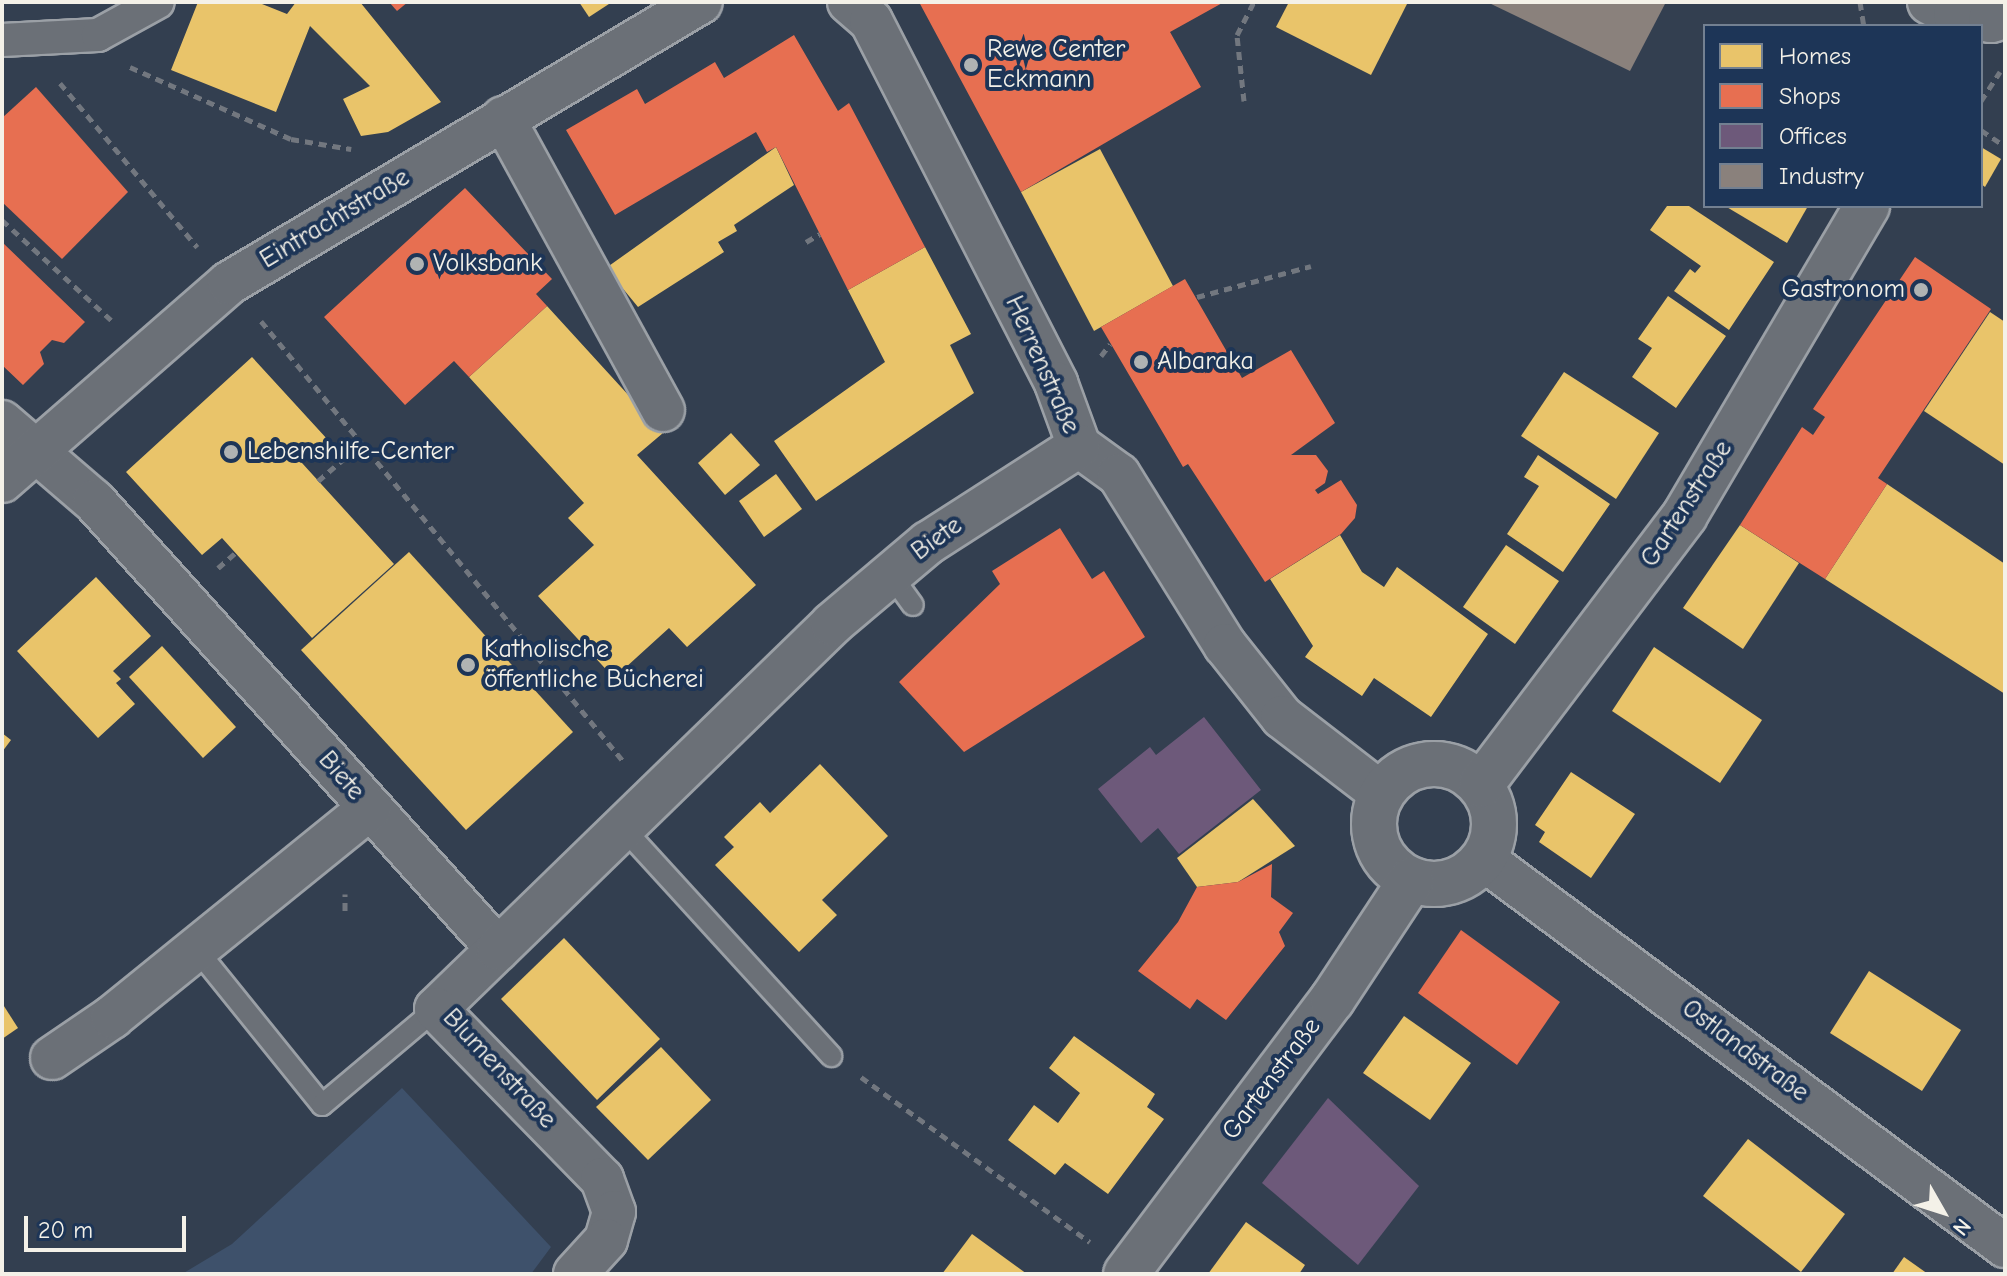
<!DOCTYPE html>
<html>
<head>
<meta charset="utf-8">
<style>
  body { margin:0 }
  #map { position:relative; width:2007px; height:1276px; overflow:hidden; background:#333f50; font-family:"Comic Neue",sans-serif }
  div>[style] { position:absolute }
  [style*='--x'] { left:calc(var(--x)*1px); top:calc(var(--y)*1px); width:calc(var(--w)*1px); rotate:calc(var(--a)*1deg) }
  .green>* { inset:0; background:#3e516b }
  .homes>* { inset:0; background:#e9c46a }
  .shops>* { inset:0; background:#e76f51 }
  .offices>* { inset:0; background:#6d597a }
  .industry>* { inset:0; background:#8a817c }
  .path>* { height:5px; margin-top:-2.5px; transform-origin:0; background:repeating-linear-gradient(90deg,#72777f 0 8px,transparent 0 14px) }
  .roads { filter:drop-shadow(2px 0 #9ba0a6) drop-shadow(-2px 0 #9ba0a6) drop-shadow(0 2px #9ba0a6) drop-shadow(0 -2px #9ba0a6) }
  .service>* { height:20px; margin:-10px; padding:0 10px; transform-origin:10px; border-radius:10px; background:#6b7077 }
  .pedestrian>* { height:32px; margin:-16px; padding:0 16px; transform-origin:16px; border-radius:16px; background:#6b7077 }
  .minor>* { height:42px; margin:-21px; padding:0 21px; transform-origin:21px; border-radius:21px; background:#6b7077 }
  .tertiary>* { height:44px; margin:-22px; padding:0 22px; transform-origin:22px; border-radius:22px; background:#6b7077 }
  .tertiary>.ring { margin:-22px; padding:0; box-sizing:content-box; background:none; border:44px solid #6b7077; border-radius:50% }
  .dots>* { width:22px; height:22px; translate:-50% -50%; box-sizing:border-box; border:4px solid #1d3557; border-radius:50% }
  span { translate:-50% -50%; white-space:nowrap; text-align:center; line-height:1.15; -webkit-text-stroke:8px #1d3557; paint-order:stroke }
  .poi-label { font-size:26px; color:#f4f1e8 }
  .left { translate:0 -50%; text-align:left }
  .right { translate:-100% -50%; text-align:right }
  .street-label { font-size:26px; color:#f4f1e8 }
  .frame { position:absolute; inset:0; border:4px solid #f4f1e8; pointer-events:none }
  .legend { position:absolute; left:1703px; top:24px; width:280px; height:184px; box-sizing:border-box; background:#1d3557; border:2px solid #738091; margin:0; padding:10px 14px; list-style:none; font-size:24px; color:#f4f1e8 }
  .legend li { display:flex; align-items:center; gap:16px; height:40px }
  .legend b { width:40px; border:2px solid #738091 }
  .north { position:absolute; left:1903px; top:1172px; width:80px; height:80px; -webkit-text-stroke:6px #1d3557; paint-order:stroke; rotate:129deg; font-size:22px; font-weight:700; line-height:32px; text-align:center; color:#f4f1e8 }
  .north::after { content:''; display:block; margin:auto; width:28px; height:36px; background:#f4f1e8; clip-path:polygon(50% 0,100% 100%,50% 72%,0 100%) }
  .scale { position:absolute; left:24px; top:1216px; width:162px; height:36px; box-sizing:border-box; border:4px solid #f4f1e8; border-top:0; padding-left:10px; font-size:24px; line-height:28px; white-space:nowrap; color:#f4f1e8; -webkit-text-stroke:6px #1d3557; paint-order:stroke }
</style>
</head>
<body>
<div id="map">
  <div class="green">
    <i style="clip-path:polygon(402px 1088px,551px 1247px,531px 1274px,182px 1274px,232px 1244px)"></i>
  </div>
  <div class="homes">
    <i style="clip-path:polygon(198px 2px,257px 2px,287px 14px,296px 2px,360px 2px,441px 102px,388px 132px,361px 136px,343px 99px,370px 86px,310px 26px,276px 112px,171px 70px)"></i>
    <i style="clip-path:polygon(579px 2px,612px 2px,589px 17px)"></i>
    <i style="clip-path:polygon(1289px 2px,1408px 2px,1371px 75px,1276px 27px)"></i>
    <i style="clip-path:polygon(776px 147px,794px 185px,734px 225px,737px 231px,718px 242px,724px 252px,638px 307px,606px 268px)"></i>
    <i style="clip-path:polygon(1981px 147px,2001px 159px,1985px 187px,1981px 184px)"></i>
    <i style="clip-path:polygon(1100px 149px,1173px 286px,1094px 331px,1021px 192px)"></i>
    <i style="clip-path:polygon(1667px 206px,1689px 206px,1774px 262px,1729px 330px,1674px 291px,1690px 269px,1695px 273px,1701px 266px,1650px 230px)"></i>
    <i style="clip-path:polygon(1725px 206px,1808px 206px,1787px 243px)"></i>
    <i style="clip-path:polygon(925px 247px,971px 334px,950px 345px,974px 393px,816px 501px,774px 441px,885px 362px,848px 290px)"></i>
    <i style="clip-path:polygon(1668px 296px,1726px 336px,1676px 408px,1632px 377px,1652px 348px,1638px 339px)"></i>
    <i style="clip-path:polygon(547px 306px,663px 433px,637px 455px,756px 585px,687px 647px,669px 628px,614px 678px,538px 596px,594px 545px,568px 518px,584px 503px,469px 377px)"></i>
    <i style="clip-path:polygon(1990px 312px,2005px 322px,2005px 465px,1924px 411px)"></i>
    <i style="clip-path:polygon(252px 357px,328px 440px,302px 463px,394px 564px,312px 638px,222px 538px,202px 555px,126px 472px)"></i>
    <i style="clip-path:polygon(1564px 372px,1659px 433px,1616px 499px,1521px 436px)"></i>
    <i style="clip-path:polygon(731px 433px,760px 465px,725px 495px,698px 463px)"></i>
    <i style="clip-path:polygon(1538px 455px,1610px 504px,1563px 572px,1507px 534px,1539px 486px,1524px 477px)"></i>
    <i style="clip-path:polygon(776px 474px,802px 509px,764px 537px,739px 501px)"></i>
    <i style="clip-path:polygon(1887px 484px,2005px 564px,2005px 694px,1825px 579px)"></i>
    <i style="clip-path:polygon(1740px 525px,1799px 563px,1743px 649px,1683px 608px)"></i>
    <i style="clip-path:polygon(1340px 535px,1362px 572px,1384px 587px,1397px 567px,1488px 634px,1431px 717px,1374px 678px,1362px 696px,1305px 657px,1313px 646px,1270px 579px)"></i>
    <i style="clip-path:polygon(1506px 545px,1559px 581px,1515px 644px,1463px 607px)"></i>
    <i style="clip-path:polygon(409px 552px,573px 732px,466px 830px,301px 650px)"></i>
    <i style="clip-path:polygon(96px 577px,151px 636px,113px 671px,121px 679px,116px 683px,135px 704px,98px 738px,17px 651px)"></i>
    <i style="clip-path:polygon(162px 646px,236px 727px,203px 758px,129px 677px)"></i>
    <i style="clip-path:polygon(1654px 647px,1762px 720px,1720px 783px,1612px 711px)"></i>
    <i style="clip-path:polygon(2px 733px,11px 740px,2px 752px)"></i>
    <i style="clip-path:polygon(820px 764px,888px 836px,822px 900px,837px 915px,799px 952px,715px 865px,734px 847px,724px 837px,760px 802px,770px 813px)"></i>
    <i style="clip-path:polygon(1571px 772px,1635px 814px,1591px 878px,1539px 842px,1545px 832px,1535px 825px)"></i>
    <i style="clip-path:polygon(1253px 799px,1295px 846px,1238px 882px,1197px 887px,1177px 858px)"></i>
    <i style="clip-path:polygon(564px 938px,660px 1039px,597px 1100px,501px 999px)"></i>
    <i style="clip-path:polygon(1869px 971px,1961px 1030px,1922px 1091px,1830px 1033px)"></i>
    <i style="clip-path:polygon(2px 1003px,18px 1028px,2px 1039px)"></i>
    <i style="clip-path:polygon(1404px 1016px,1471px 1063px,1430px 1120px,1363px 1073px)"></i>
    <i style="clip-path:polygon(1074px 1036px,1155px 1094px,1147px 1107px,1164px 1119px,1108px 1194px,1065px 1163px,1055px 1175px,1008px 1140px,1034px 1105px,1058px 1123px,1080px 1093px,1049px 1068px)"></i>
    <i style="clip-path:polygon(661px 1047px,711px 1100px,648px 1160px,596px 1107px)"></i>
    <i style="clip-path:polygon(1748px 1139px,1845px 1214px,1801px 1272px,1703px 1196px)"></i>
    <i style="clip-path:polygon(1246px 1222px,1305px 1265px,1299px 1274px,1208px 1274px)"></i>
    <i style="clip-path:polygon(972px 1234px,1027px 1274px,942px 1274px)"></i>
    <i style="clip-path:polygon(1904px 1257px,1928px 1274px,1892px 1274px)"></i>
  </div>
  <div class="shops">
    <i style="clip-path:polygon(389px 2px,408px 2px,397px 11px)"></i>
    <i style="clip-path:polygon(919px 2px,1224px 2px,1170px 32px,1201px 87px,1021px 192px)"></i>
    <i style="clip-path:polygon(794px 35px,838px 111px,849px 103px,925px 247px,848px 290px,776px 147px,767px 152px,756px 132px,615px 215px,566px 130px,637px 89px,645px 104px,715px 62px,724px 78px)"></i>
    <i style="clip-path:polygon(36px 87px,128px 192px,62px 259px,2px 202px,2px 118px)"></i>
    <i style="clip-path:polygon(465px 188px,552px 279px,536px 294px,547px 306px,469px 377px,454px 361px,405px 405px,324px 317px)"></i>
    <i style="clip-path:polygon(2px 242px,85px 322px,64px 343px,52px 340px,40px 352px,44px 364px,23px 385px,2px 365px)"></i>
    <i style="clip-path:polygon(1915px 257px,1991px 309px,1878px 478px,1887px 484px,1825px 579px,1740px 525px,1802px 427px,1813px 435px,1825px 417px,1813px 409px)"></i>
    <i style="clip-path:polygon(1185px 279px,1242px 378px,1291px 350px,1335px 423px,1291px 455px,1316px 455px,1328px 471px,1325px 483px,1315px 490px,1318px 494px,1341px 480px,1357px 505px,1355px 518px,1341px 534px,1265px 582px,1188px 464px,1183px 467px,1101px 327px)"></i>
    <i style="clip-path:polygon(1060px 528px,1092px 579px,1104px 571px,1145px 637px,964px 752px,899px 682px,1000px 584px,992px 571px)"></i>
    <i style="clip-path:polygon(1272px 864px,1271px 897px,1293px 913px,1279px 932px,1285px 946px,1226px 1020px,1197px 999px,1190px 1009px,1138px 971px,1178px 922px,1197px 887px,1238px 882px)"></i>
    <i style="clip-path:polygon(1461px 930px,1560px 1002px,1517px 1065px,1418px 993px)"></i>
  </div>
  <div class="offices">
    <i style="clip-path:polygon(1204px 717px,1261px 790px,1179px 854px,1158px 828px,1141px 843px,1098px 789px,1150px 747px,1156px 755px)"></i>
    <i style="clip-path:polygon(1328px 1098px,1419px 1186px,1358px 1265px,1262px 1183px)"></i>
  </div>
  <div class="industry">
    <i style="clip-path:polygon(1487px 2px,1666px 2px,1630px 71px)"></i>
  </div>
  <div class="path">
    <i style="--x:1860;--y:2;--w:24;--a:81"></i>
    <i style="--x:130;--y:67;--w:176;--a:24.1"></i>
    <i style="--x:291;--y:139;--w:61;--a:9.5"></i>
    <i style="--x:60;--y:83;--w:214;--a:50.1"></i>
    <i style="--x:1244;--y:101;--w:66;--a:-96.1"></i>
    <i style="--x:1237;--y:35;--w:37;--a:-63"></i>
    <i style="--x:1981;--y:101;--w:35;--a:-57"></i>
    <i style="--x:1981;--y:130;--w:29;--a:34"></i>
    <i style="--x:2;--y:220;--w:148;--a:42.5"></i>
    <i style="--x:806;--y:242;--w:16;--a:-30"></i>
    <i style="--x:1197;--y:297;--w:118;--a:-15.2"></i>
    <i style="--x:261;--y:321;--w:570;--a:50.55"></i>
    <i style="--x:1101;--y:356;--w:15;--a:-53"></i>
    <i style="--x:318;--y:481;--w:58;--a:-40.8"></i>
    <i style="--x:218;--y:568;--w:23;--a:-41"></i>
    <i style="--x:345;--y:911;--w:17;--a:-90"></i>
    <i style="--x:861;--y:1077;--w:282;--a:35.8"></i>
  </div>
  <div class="roads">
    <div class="service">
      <i style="--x:891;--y:575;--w:37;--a:54"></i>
      <i style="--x:623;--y:828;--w:309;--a:47.6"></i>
      <i style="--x:197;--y:950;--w:199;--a:51.1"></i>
      <i style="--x:322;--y:1105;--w:149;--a:-40.1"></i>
    </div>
    <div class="pedestrian">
      <i style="--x:2;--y:40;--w:96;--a:-3"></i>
      <i style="--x:98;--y:35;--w:68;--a:-28.8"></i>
    </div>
    <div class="minor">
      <i style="--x:849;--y:2;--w:29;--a:41"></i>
      <i style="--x:871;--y:21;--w:407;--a:62.9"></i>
      <i style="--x:1056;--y:383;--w:67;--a:69.9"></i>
      <i style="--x:1079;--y:446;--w:49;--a:35.9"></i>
      <i style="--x:1119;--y:475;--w:200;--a:58.1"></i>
      <i style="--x:1225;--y:645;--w:92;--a:51.6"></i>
      <i style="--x:1282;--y:717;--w:126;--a:37.6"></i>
      <i style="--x:503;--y:118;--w:333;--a:61.3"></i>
      <i style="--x:2;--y:422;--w:121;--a:40.7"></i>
      <i style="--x:94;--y:501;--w:603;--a:47.96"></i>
      <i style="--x:498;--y:949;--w:86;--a:135.9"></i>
      <i style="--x:436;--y:1009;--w:238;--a:45.7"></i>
      <i style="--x:602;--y:1179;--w:35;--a:70"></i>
      <i style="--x:614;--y:1212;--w:29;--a:106"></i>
      <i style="--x:606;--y:1240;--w:46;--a:132.4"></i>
      <i style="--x:2;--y:481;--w:301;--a:-41.1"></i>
      <i style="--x:229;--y:283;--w:549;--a:-30.77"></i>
      <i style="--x:1483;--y:859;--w:650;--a:36.55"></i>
      <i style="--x:498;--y:949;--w:466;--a:-44.2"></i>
      <i style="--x:832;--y:624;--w:126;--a:-40.2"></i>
      <i style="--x:928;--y:543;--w:179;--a:-32.7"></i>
      <i style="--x:52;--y:1058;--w:73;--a:-34.3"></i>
      <i style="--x:112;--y:1017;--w:332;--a:-39"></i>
    </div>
    <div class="tertiary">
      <i style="--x:1930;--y:2;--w:29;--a:27"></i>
      <i style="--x:1956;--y:15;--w:35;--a:8"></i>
      <i style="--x:1991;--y:20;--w:15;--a:-16"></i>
      <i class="ring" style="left:1374px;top:764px;width:76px;height:76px"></i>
      <i style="--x:1481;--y:785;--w:338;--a:-52.9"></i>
      <i style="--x:1685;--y:515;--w:359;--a:-59.5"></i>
      <i style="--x:1126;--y:1274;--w:343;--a:-53.1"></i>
      <i style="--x:1332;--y:1000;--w:144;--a:-56.6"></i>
    </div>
  </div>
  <div class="dots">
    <i style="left:971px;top:65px;background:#b0b3b3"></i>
    <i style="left:417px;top:264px;background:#b0b3b3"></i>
    <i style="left:1921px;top:290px;background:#b0b3b3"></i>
    <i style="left:1141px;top:362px;background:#b0b3b3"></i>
    <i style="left:231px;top:452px;background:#b0b3b3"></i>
    <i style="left:468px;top:665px;background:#b0b3b3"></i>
  </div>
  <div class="poi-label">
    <span class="left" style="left:987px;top:65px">Rewe Center<br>Eckmann</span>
    <span class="left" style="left:433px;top:264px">Volksbank</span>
    <span class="right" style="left:1905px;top:290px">Gastronom</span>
    <span class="left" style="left:1157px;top:362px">Albaraka</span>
    <span class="left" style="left:247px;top:452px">Lebenshilfe-Center</span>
    <span class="left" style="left:484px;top:665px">Katholische<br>öffentliche Bücherei</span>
  </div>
  <div class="street-label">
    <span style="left:335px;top:219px;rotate:-31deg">Eintrachtstraße</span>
    <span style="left:1042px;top:365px;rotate:66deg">Herrenstraße</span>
    <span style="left:1687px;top:504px;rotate:-57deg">Gartenstraße</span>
    <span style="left:937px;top:539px;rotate:-36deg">Biete</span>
    <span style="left:341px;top:776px;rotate:49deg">Biete</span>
    <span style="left:1745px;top:1051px;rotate:37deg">Ostlandstraße</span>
    <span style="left:499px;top:1069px;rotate:47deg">Blumenstraße</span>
    <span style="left:1272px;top:1079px;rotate:-53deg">Gartenstraße</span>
  </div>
  <div class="frame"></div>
  <ul class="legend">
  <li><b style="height:22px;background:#e9c46a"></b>Homes</li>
  <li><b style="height:22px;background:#e76f51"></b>Shops</li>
  <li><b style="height:22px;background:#6d597a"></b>Offices</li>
  <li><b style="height:22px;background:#8a817c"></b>Industry</li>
  </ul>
  <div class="north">N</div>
  <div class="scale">20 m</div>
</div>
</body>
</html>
